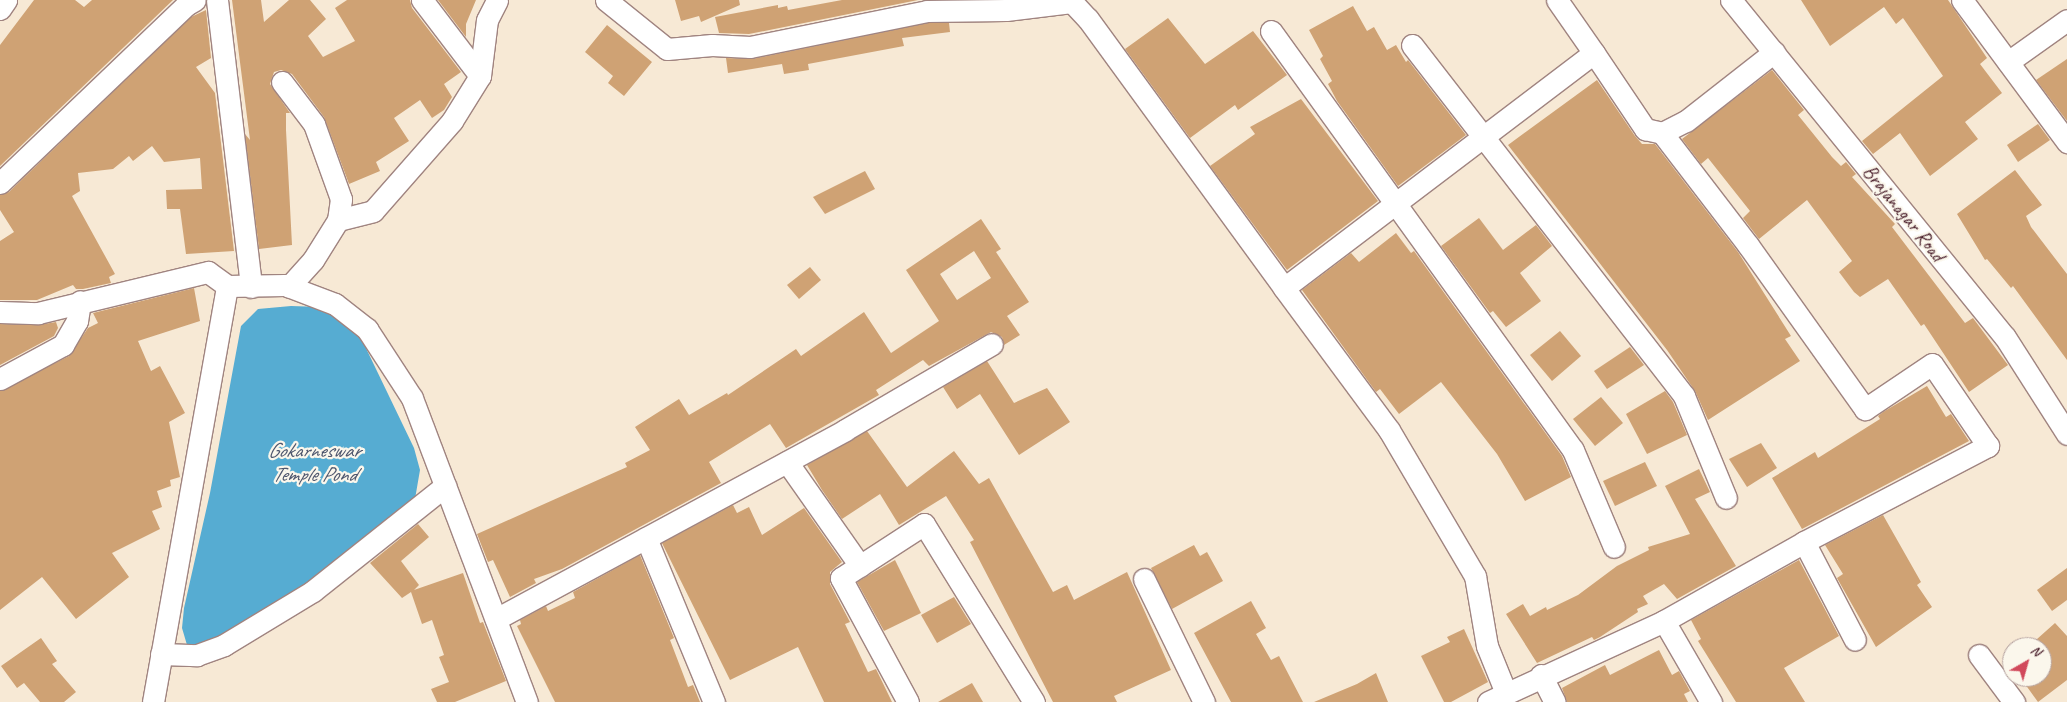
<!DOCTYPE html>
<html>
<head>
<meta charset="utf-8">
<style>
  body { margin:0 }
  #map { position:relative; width:2067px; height:702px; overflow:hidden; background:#f7e9d5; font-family:Caveat,sans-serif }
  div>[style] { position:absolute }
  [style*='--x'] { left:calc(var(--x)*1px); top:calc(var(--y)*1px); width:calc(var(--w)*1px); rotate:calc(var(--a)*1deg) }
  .water>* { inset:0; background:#56acd2 }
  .building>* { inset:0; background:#cfa274 }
  .roads { filter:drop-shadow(1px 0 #a08480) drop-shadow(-1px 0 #a08480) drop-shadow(0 1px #a08480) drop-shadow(0 -1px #a08480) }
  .minor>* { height:21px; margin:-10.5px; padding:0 10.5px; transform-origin:10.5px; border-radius:10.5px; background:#fff }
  span { translate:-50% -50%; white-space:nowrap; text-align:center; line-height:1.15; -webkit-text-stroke:4.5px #fbf7ec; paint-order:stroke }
  .street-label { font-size:20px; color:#4a1f2b }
  .water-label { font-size:21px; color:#4f576e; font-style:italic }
  .north { position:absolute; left:2002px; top:637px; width:50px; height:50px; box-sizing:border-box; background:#fbf7ec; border:1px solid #b4a19f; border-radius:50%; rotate:38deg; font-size:14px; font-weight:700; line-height:20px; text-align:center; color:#4a1f2b }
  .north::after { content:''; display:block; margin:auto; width:18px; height:22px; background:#d1495b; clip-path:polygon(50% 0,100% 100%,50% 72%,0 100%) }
</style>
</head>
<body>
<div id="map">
  <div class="water">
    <i style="clip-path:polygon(291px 306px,321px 307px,351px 326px,363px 342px,414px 448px,420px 470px,415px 499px,328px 575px,215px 643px,187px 645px,182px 628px,184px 608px,210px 493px,241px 326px,258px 309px)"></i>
  </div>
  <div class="building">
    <i style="clip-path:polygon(34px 0,75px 0,84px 7px,92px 0,173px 0,0 166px,0 45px)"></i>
    <i style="clip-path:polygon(232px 0,261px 0,264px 22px,289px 0,310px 0,326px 19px,308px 36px,323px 57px,355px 41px,335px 8px,347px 0,410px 0,412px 8px,461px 72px,444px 84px,452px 97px,444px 110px,432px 118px,420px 100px,394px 118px,409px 141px,376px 162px,380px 171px,349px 184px,324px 117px,292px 74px,281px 70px,274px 72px,270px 84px,290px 113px,286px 113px,286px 130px,292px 245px,259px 249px,245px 134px,250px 140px)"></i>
    <i style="clip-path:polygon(438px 0,476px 0,466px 24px,466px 37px)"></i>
    <i style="clip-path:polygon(675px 0,739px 0,740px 5px,701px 22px,699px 16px,681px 21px)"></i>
    <i style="clip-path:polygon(842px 0,918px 0,749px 34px,719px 33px,715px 17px,778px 5px,778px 8px,787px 6px,788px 10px)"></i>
    <i style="clip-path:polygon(1801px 0,1948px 0,1987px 58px,1980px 64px,2002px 93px,1965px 122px,1978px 139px,1930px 176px,1900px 133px,1873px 154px,1862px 141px,1943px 76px,1903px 18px,1896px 24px,1884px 7px,1830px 46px)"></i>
    <i style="clip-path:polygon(1353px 6px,1367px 31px,1374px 27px,1387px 50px,1396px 45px,1406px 62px,1408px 60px,1466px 135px,1398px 186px,1337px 101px,1328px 84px,1332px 81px,1320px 59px,1323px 56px,1309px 30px)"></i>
    <i style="clip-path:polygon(206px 10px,211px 58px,196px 67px,215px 93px,234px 251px,186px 254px,180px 209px,167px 209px,166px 190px,202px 189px,200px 158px,164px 162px,152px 146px,133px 161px,129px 156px,113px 169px,78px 173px,80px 191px,72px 196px,115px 274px,109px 277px,111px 283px,83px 289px,76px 289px,73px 285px,37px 300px,0 300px,0 241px,14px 232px,0 210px,0 195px,9px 192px,191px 17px)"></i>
    <i style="clip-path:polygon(1168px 18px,1205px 64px,1253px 31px,1287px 75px,1238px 110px,1235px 105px,1190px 138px,1125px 49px)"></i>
    <i style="clip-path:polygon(928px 23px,949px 23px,950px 32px,902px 38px,904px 46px,808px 64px,809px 70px,784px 74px,782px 64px,728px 73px,726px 58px,752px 59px)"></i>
    <i style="clip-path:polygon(607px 25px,652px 62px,624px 96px,608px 83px,613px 76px,585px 52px)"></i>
    <i style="clip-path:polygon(2067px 59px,2067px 121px,2036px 80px)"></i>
    <i style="clip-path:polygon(1772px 70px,1804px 110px,1798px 115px,1832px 157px,1841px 166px,1846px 162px,1856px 174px,1852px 177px,1895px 224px,1892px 227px,1965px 323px,1973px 318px,2008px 365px,1969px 392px,1924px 324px,1921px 326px,1888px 279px,1860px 297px,1854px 292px,1839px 272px,1852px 261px,1807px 200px,1759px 239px,1743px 218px,1750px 211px,1708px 158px,1701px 164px,1682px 139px)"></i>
    <i style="clip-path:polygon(1597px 80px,1635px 136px,1642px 144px,1655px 144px,1738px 252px,1791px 336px,1785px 339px,1800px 361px,1708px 420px,1695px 391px,1667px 350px,1508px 145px)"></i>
    <i style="clip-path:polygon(1301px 99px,1378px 201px,1287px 270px,1210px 166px,1255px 134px,1250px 127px)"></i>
    <i style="clip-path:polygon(2038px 124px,2050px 140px,2018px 162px,2007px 145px)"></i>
    <i style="clip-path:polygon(2015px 170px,2042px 205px,2026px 216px,2031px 227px,2067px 274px,2067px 360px,2013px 286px,2011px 288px,1987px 259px,1985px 260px,1957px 214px)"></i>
    <i style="clip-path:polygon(865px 171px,875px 189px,825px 214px,813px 197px)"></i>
    <i style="clip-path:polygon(1479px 218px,1503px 250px,1536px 225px,1552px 246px,1520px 273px,1541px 301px,1506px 327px,1493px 311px,1490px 313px,1441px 246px)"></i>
    <i style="clip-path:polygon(evenodd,981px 219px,1001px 249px,996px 252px,1029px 302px,1007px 316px,1020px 335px,1004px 345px,1002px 337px,991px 332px,929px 366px,923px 360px,876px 390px,879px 395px,786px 448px,770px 424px,709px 462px,721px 483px,562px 569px,534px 579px,536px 583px,510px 597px,493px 560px,488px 562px,477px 534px,627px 467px,625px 463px,650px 450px,635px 427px,679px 399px,689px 415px,727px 393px,728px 395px,796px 349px,801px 356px,864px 312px,891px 353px,939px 321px,906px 270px,981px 219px,974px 251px,991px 278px,957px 300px,940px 274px,974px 251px)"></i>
    <i style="clip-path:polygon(1396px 233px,1411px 253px,1414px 251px,1562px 456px,1571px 477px,1525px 501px,1497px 454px,1441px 382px,1399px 414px,1380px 389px,1376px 392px,1302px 290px,1351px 253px,1359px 262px)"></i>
    <i style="clip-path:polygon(810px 267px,821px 280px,799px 299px,787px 285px)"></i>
    <i style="clip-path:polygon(194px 288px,200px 321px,138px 341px,151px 371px,160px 366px,185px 413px,169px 422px,180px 477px,170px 480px,171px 486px,157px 491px,162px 507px,152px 511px,160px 529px,112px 553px,129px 577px,76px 619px,42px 577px,0 610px,0 391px,69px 356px,88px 328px,98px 323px,93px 313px)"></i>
    <i style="clip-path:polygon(56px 322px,58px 328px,54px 336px,0 365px,0 324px,38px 325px)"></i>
    <i style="clip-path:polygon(1560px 331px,1581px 356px,1552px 381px,1530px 355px)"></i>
    <i style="clip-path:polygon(1630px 347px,1644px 365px,1607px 389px,1594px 371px)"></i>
    <i style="clip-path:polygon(987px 361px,1014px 403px,1047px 388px,1070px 422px,1019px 455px,980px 394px,957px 409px,943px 387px)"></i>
    <i style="clip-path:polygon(1927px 386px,1946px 417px,1951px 414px,1969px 441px,1802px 529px,1772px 478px,1815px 452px,1818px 458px,1880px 419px,1878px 416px,1883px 412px)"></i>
    <i style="clip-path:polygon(1665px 391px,1673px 402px,1687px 435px,1647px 454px,1626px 414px)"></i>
    <i style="clip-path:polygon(1601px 397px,1623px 423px,1595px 446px,1573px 419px)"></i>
    <i style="clip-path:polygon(867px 431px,907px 487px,954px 451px,979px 484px,989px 478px,1053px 592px,1067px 585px,1074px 600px,1127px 572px,1171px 670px,1114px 696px,1117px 702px,1053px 702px,970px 542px,974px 540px,946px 496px,899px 525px,880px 494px,842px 519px,822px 490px,807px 465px)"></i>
    <i style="clip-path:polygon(1761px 443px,1777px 468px,1747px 487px,1729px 459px)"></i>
    <i style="clip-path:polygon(1645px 462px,1657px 486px,1615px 506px,1603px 481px)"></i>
    <i style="clip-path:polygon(1699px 469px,1710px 492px,1695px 499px,1736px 566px,1677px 599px,1664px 584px,1643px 596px,1648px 604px,1637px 609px,1638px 612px,1600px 637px,1594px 640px,1592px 637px,1537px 663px,1506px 614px,1523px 604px,1530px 616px,1546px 607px,1547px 610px,1578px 595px,1617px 566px,1649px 550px,1648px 547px,1690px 534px,1665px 486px)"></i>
    <i style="clip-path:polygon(733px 505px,737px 513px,749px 507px,762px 535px,804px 508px,842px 562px,830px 572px,830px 584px,850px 622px,845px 624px,868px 672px,876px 669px,892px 702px,824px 702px,798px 647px,730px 680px,662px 543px)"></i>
    <i style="clip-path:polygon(1883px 515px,1921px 582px,1917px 585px,1932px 607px,1876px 647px,1837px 578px,1843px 574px,1825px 545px)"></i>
    <i style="clip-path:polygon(418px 524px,429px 537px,401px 561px,419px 585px,414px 590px,463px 573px,480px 623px,483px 622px,506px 681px,455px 702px,437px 702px,431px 689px,449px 682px,439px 657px,444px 655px,432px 620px,422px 624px,411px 592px,402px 598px,370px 563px)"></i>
    <i style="clip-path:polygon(1194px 545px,1200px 556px,1207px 552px,1223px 581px,1172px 609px,1151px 568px)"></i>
    <i style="clip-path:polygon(640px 555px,674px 638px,670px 640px,688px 687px,693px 685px,700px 702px,555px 702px,517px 626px,521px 624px,520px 620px,546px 606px,548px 611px,575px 598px,573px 592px)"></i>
    <i style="clip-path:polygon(895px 560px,921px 613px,884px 631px,857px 582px)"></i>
    <i style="clip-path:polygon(1799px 560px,1839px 636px,1784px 668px,1805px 702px,1736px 702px,1698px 641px,1701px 639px,1691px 620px)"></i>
    <i style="clip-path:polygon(2067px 568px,2067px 600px,2052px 611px,2037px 590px)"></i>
    <i style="clip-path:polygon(954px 597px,971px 624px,937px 643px,921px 615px)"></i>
    <i style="clip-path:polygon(1251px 601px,1266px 628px,1256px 634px,1271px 660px,1279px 656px,1303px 702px,1231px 702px,1194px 633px)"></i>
    <i style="clip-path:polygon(2055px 623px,2067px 636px,2067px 680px,2038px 702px,2020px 677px,2042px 677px,2042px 647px,2028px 647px)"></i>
    <i style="clip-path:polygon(1464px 629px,1488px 682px,1451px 702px,1444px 702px,1421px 656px,1450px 642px,1447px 637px)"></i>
    <i style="clip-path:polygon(41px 638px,57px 661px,52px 664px,76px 692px,64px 702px,40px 702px,24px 683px,17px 688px,1px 666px)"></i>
    <i style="clip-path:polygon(1659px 650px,1672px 675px,1679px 671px,1690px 691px,1684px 694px,1688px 702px,1567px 702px,1562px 688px,1605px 665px,1610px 675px)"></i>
    <i style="clip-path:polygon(1376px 673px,1388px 702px,1314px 702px,1357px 684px)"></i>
    <i style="clip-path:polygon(972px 683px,983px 702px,938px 702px)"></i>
  </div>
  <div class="roads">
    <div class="minor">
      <i style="--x:217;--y:0;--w:289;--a:83.2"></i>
      <i style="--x:606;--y:0;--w:78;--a:38.8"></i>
      <i style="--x:667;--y:49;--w:45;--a:-5.1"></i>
      <i style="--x:712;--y:45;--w:38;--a:3"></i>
      <i style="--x:750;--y:47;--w:181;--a:-11.5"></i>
      <i style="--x:927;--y:11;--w:79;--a:-0.7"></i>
      <i style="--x:1006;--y:10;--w:66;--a:-6.9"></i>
      <i style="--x:1072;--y:2;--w:23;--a:47"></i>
      <i style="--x:1088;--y:19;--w:333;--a:53.9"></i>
      <i style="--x:1557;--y:0;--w:65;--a:55.1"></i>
      <i style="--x:1731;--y:0;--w:434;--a:50.9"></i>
      <i style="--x:2005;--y:337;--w:115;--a:57.4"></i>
      <i style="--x:1962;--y:0;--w:177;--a:53.5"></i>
      <i style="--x:0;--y:9;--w:11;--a:-56"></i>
      <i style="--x:1271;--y:31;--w:516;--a:54.22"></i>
      <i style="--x:1573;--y:450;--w:105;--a:67.1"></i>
      <i style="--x:1412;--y:45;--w:444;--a:52.2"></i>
      <i style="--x:1684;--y:396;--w:110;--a:67.6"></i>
      <i style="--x:2008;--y:62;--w:72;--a:-35.4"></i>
      <i style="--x:480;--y:76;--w:56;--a:-82.9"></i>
      <i style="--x:487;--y:20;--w:22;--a:-63"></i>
      <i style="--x:282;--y:82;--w:53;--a:52.7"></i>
      <i style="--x:314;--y:124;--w:80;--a:70.2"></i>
      <i style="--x:341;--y:199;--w:21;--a:98"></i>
      <i style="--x:338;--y:220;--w:47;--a:122"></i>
      <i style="--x:313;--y:260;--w:36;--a:132"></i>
      <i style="--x:0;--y:183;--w:257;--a:-43.7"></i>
      <i style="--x:186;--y:5;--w:10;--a:-29"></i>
      <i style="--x:338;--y:220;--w:36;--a:-14"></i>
      <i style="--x:373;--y:211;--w:120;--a:-48.7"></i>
      <i style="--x:452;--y:121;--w:53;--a:-58.1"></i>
      <i style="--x:480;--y:76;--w:96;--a:-127.3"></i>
      <i style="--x:0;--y:312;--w:38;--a:2"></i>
      <i style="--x:38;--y:313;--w:175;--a:-13.6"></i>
      <i style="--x:208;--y:272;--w:24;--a:36"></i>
      <i style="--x:227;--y:286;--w:58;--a:-1"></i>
      <i style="--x:285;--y:285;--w:53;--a:20.8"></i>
      <i style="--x:335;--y:304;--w:41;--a:38"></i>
      <i style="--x:367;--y:329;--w:82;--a:56.9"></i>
      <i style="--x:412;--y:398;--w:325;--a:69.3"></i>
      <i style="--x:0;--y:379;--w:72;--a:-28.4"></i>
      <i style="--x:63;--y:345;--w:28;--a:-60"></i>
      <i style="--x:77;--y:321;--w:20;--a:-81"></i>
      <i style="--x:787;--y:462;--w:127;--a:54.9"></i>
      <i style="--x:646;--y:538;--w:178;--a:67.5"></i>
      <i style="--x:1804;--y:542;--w:110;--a:62.5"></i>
      <i style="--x:1144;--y:579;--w:137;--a:64"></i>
      <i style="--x:496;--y:619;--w:397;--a:-28.4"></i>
      <i style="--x:845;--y:430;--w:170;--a:-30.3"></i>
      <i style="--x:1664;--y:621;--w:94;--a:59.9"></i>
      <i style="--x:161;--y:654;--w:36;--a:2"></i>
      <i style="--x:197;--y:655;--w:29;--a:-20"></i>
      <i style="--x:224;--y:645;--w:104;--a:-31.2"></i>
      <i style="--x:313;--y:591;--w:169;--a:-38.5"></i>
      <i style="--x:1979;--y:655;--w:59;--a:53.3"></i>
      <i style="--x:1541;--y:675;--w:30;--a:63"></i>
      <i style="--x:1506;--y:693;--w:51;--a:-112"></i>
      <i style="--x:1487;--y:646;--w:71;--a:-99.7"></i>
      <i style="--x:1475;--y:576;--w:169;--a:-120.5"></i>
      <i style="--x:1389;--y:430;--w:177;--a:-126.5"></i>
      <i style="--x:1284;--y:288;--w:389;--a:-37.2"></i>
      <i style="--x:1594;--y:53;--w:92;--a:56.1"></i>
      <i style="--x:1645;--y:129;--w:17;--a:13"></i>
      <i style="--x:1662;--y:133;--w:27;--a:-27"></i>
      <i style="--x:1686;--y:121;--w:112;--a:-38.1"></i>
      <i style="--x:153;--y:702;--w:423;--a:-79.9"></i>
      <i style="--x:908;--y:702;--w:141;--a:-118.4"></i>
      <i style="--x:841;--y:578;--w:99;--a:-33"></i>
      <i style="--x:924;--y:524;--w:209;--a:58.3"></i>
      <i style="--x:1488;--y:702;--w:194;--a:-24.7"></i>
      <i style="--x:1664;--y:621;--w:161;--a:-29.4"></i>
      <i style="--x:1804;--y:542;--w:208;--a:-27.6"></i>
      <i style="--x:1988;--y:446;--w:99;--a:-124.3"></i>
      <i style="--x:1932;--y:364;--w:81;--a:146.1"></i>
      <i style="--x:1865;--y:409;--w:201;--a:-125.5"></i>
      <i style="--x:1748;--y:245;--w:141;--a:-127.5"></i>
    </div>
  </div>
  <div class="street-label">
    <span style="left:1904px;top:213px;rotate:51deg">Brajanagar Road</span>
  </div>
  <div class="water-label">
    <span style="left:314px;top:462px">Gokarneswar<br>Temple Pond</span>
  </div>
  <div class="north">N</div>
</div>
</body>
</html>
